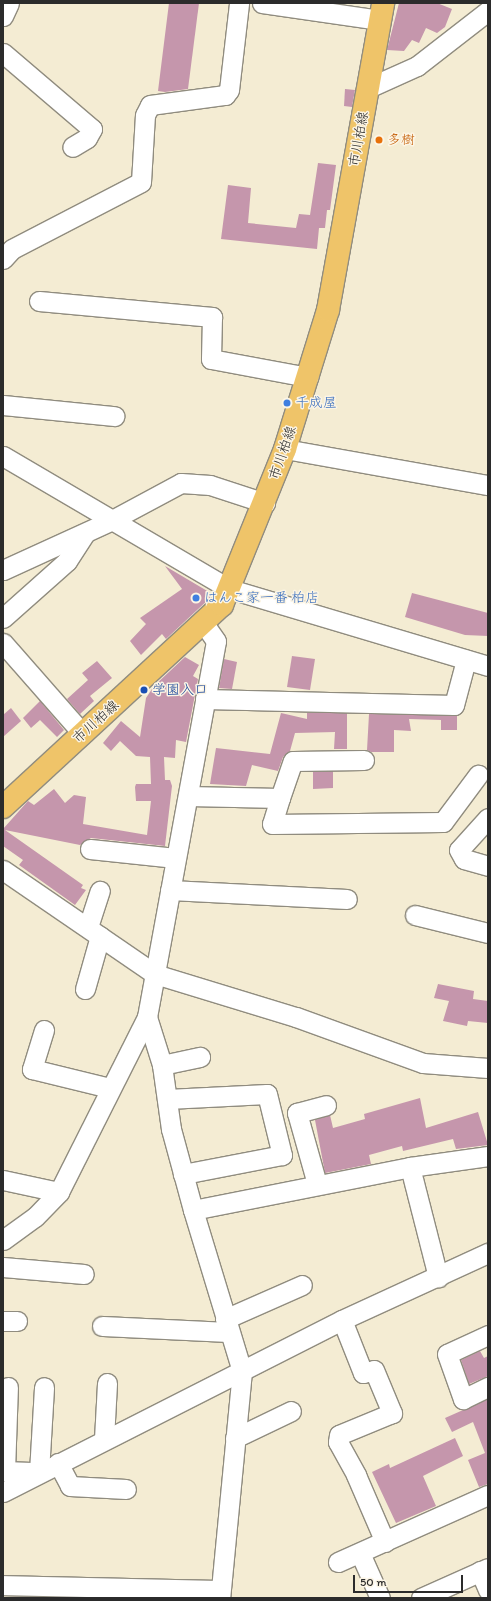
<!DOCTYPE html>
<html>
<head>
<meta charset="utf-8">
<style>
  body { margin:0 }
  #map { position:relative; width:491px; height:1601px; overflow:hidden; background:#f4ecd3; font-family:Itim,"Klee One",sans-serif }
  div>[style] { position:absolute }
  [style*='--x'] { left:calc(var(--x)*1px); top:calc(var(--y)*1px); width:calc(var(--w)*1px); rotate:calc(var(--a)*1deg) }
  .building>* { inset:0; background:#c596ac }
  .roads { filter:drop-shadow(1px 0 #908c7f) drop-shadow(-1px 0 #908c7f) drop-shadow(0 1px #908c7f) drop-shadow(0 -1px #908c7f) }
  .minor>* { height:19px; margin:-9.5px; padding:0 9.5px; transform-origin:9.5px; border-radius:9.5px; background:#fff }
  .major>* { height:22px; margin:-11px; padding:0 11px; transform-origin:11px; border-radius:11px; background:#efc469 }
  .dots>* { width:11px; height:11px; translate:-50% -50%; box-sizing:border-box; border:2px solid #fcf5e5; border-radius:50% }
  span { translate:-50% -50%; white-space:nowrap; text-align:center; line-height:1.15; -webkit-text-stroke:3px #fcf5e5; paint-order:stroke }
  .street-label { font-size:14px; color:#2b2b2b }
  .food-label { font-size:14px; color:#c56008 }
  .left { translate:0 -50%; text-align:left }
  .shop-label { font-size:14px; color:#366cbe }
  .transit-label { font-size:14px; color:#164399 }
  .frame { position:absolute; inset:0; border:4px solid #2b2b2b; pointer-events:none }
  .scale { position:absolute; left:353px; top:1575px; width:110px; height:18px; box-sizing:border-box; border:2px solid #2b2b2b; border-top:0; padding-left:5px; font-size:12px; line-height:14px; white-space:nowrap; color:#2b2b2b; -webkit-text-stroke:3px #fcf5e5; paint-order:stroke }
</style>
</head>
<body>
<div id="map">
  <div class="building">
    <i style="clip-path:polygon(169px 3px,199px 3px,188px 89px,165px 92px,158px 91px)"></i>
    <i style="clip-path:polygon(399px 3px,437px 3px,452px 9px,445px 27px,437px 33px,426px 28px,419px 43px,412px 40px,404px 51px,387px 50px)"></i>
    <i style="clip-path:polygon(345px 89px,355px 90px,352px 107px,344px 106px)"></i>
    <i style="clip-path:polygon(318px 163px,336px 165px,330px 210px,327px 210px,325px 228px,319px 228px,317px 249px,221px 239px,228px 185px,251px 188px,248px 223px,296px 228px,299px 214px,310px 215px)"></i>
    <i style="clip-path:polygon(165px 566px,209px 592px,210px 598px,166px 639px,162px 634px,141px 655px,130px 641px,146px 624px,140px 618px,182px 589px)"></i>
    <i style="clip-path:polygon(412px 593px,488px 613px,488px 636px,465px 635px,405px 617px)"></i>
    <i style="clip-path:polygon(292px 656px,315px 659px,310px 690px,287px 687px)"></i>
    <i style="clip-path:polygon(185px 657px,199px 665px,193px 676px,198px 679px,186px 742px,176px 740px,175px 758px,164px 757px,165px 780px,170px 780px,172px 786px,165px 846px,91px 838px,80px 845px,5px 830px,83px 885px,81px 888px,86px 890px,75px 905px,19px 865px,23px 860px,3px 846px,3px 829px,28px 801px,34px 805px,54px 789px,65px 803px,74px 795px,86px 797px,83px 824px,147px 835px,151px 801px,136px 801px,135px 787px,136px 784px,151px 784px,150px 757px,136px 756px,120px 741px,111px 751px,103px 743px,121px 721px,140px 737px,146px 698px,154px 686px)"></i>
    <i style="clip-path:polygon(224px 659px,237px 662px,232px 689px,219px 688px)"></i>
    <i style="clip-path:polygon(97px 661px,112px 678px,90px 696px,94px 701px,80px 714px,67px 699px,88px 680px,82px 673px)"></i>
    <i style="clip-path:polygon(40px 701px,64px 730px,57px 737px,40px 720px,31px 728px,23px 718px)"></i>
    <i style="clip-path:polygon(11px 708px,21px 721px,3px 737px,3px 715px)"></i>
    <i style="clip-path:polygon(281px 713px,307px 719px,307px 713px,347px 713px,347px 749px,334px 749px,335px 732px,295px 733px,290px 751px,283px 757px,278px 771px,252px 765px,246px 786px,210px 784px,216px 748px,270px 754px)"></i>
    <i style="clip-path:polygon(369px 714px,457px 715px,457px 730px,441px 730px,441px 720px,409px 719px,411px 731px,394px 730px,394px 752px,371px 752px,367px 750px)"></i>
    <i style="clip-path:polygon(333px 771px,333px 788px,313px 789px,313px 772px)"></i>
    <i style="clip-path:polygon(438px 984px,474px 991px,473px 999px,488px 1001px,488px 1023px,468px 1021px,467px 1026px,443px 1021px,449px 1001px,434px 998px)"></i>
    <i style="clip-path:polygon(420px 1098px,426px 1128px,478px 1112px,488px 1145px,456px 1149px,453px 1139px,403px 1151px,402px 1146px,369px 1155px,371px 1164px,325px 1173px,315px 1120px,330px 1115px,333px 1128px,365px 1119px,364px 1114px)"></i>
    <i style="clip-path:polygon(480px 1351px,484px 1358px,488px 1356px,488px 1376px,469px 1384px,461px 1360px)"></i>
    <i style="clip-path:polygon(488px 1399px,488px 1484px,479px 1487px,468px 1460px,485px 1453px,473px 1422px,452px 1432px,445px 1418px)"></i>
    <i style="clip-path:polygon(455px 1438px,463px 1456px,423px 1476px,436px 1506px,396px 1523px,372px 1472px,389px 1464px,390px 1468px)"></i>
  </div>
  <div class="roads">
    <div class="minor">
      <i style="--x:262;--y:3;--w:119;--a:8.2"></i>
      <i style="--x:3;--y:16;--w:14;--a:-65"></i>
      <i style="--x:3;--y:53;--w:117;--a:40.5"></i>
      <i style="--x:92;--y:129;--w:10;--a:119"></i>
      <i style="--x:87;--y:138;--w:17;--a:149"></i>
      <i style="--x:368;--y:88;--w:54;--a:-24.2"></i>
      <i style="--x:417;--y:66;--w:90;--a:-37.8"></i>
      <i style="--x:3;--y:259;--w:13;--a:-48"></i>
      <i style="--x:12;--y:249;--w:145;--a:-27.4"></i>
      <i style="--x:141;--y:182;--w:67;--a:-86.6"></i>
      <i style="--x:145;--y:115;--w:11;--a:-63"></i>
      <i style="--x:150;--y:105;--w:76;--a:-7.6"></i>
      <i style="--x:225;--y:95;--w:6;--a:-51"></i>
      <i style="--x:229;--y:90;--w:88;--a:-83.4"></i>
      <i style="--x:39;--y:301;--w:174;--a:5.3"></i>
      <i style="--x:212;--y:317;--w:42;--a:91.4"></i>
      <i style="--x:211;--y:359;--w:99;--a:10.5"></i>
      <i style="--x:3;--y:405;--w:112;--a:5.7"></i>
      <i style="--x:285;--y:449;--w:206;--a:10.1"></i>
      <i style="--x:3;--y:456;--w:263;--a:30.4"></i>
      <i style="--x:230;--y:589;--w:269;--a:16.6"></i>
      <i style="--x:3;--y:570;--w:120;--a:-24.6"></i>
      <i style="--x:112;--y:520;--w:78;--a:-28.2"></i>
      <i style="--x:181;--y:483;--w:29;--a:4"></i>
      <i style="--x:210;--y:485;--w:58;--a:18.1"></i>
      <i style="--x:3;--y:618;--w:86;--a:-41.7"></i>
      <i style="--x:67;--y:561;--w:33;--a:-57"></i>
      <i style="--x:3;--y:643;--w:121;--a:48.7"></i>
      <i style="--x:205;--y:699;--w:249;--a:1.4"></i>
      <i style="--x:454;--y:705;--w:47;--a:-75.1"></i>
      <i style="--x:188;--y:796;--w:92;--a:1.2"></i>
      <i style="--x:280;--y:798;--w:27;--a:107"></i>
      <i style="--x:272;--y:824;--w:171;--a:-0.7"></i>
      <i style="--x:443;--y:822;--w:59;--a:-53.3"></i>
      <i style="--x:280;--y:798;--w:39;--a:-71"></i>
      <i style="--x:293;--y:761;--w:71;--a:-0.8"></i>
      <i style="--x:488;--y:818;--w:43;--a:132.2"></i>
      <i style="--x:459;--y:850;--w:10;--a:61"></i>
      <i style="--x:464;--y:859;--w:25;--a:16"></i>
      <i style="--x:90;--y:849;--w:86;--a:6"></i>
      <i style="--x:3;--y:870;--w:184;--a:34.4"></i>
      <i style="--x:155;--y:974;--w:147;--a:17"></i>
      <i style="--x:296;--y:1017;--w:135;--a:19.9"></i>
      <i style="--x:423;--y:1063;--w:65;--a:4.4"></i>
      <i style="--x:170;--y:890;--w:177;--a:2.9"></i>
      <i style="--x:415;--y:915;--w:75;--a:13.9"></i>
      <i style="--x:88;--y:927;--w:38;--a:-72"></i>
      <i style="--x:85;--y:989;--w:55;--a:-74.2"></i>
      <i style="--x:147;--y:1017;--w:50;--a:72.6"></i>
      <i style="--x:162;--y:1065;--w:65;--a:82"></i>
      <i style="--x:171;--y:1129;--w:84;--a:74.8"></i>
      <i style="--x:193;--y:1210;--w:168;--a:73.1"></i>
      <i style="--x:242;--y:1371;--w:228;--a:95.5"></i>
      <i style="--x:44;--y:1030;--w:41;--a:107.1"></i>
      <i style="--x:32;--y:1069;--w:80;--a:13.7"></i>
      <i style="--x:162;--y:1065;--w:39;--a:-12"></i>
      <i style="--x:167;--y:1099;--w:100;--a:-2.9"></i>
      <i style="--x:267;--y:1094;--w:63;--a:76.2"></i>
      <i style="--x:282;--y:1155;--w:101;--a:169.1"></i>
      <i style="--x:410;--y:1167;--w:114;--a:75.7"></i>
      <i style="--x:3;--y:1180;--w:57;--a:12.1"></i>
      <i style="--x:317;--y:1184;--w:74;--a:-105.7"></i>
      <i style="--x:297;--y:1113;--w:30;--a:-15"></i>
      <i style="--x:193;--y:1210;--w:221;--a:-11.2"></i>
      <i style="--x:410;--y:1167;--w:79;--a:-8"></i>
      <i style="--x:3;--y:1240;--w:39;--a:-36"></i>
      <i style="--x:35;--y:1217;--w:35;--a:-46"></i>
      <i style="--x:59;--y:1192;--w:196;--a:-63.3"></i>
      <i style="--x:147;--y:1017;--w:382;--a:-79.6"></i>
      <i style="--x:216;--y:641;--w:21;--a:-125"></i>
      <i style="--x:3;--y:1267;--w:81;--a:4.9"></i>
      <i style="--x:225;--y:1319;--w:84;--a:-23.8"></i>
      <i style="--x:342;--y:1320;--w:57;--a:68.4"></i>
      <i style="--x:363;--y:1373;--w:11;--a:-15"></i>
      <i style="--x:374;--y:1370;--w:47;--a:67.3"></i>
      <i style="--x:392;--y:1413;--w:57;--a:157.5"></i>
      <i style="--x:339;--y:1435;--w:7;--a:98"></i>
      <i style="--x:338;--y:1442;--w:38;--a:61"></i>
      <i style="--x:356;--y:1475;--w:73;--a:66.6"></i>
      <i style="--x:3;--y:1321;--w:14;--a:0"></i>
      <i style="--x:102;--y:1326;--w:127;--a:2.7"></i>
      <i style="--x:488;--y:1335;--w:45;--a:155.1"></i>
      <i style="--x:447;--y:1354;--w:48;--a:70.4"></i>
      <i style="--x:463;--y:1399;--w:28;--a:-26"></i>
      <i style="--x:235;--y:1438;--w:62;--a:-25.7"></i>
      <i style="--x:104;--y:1439;--w:56;--a:-86.9"></i>
      <i style="--x:58;--y:1463;--w:26;--a:62"></i>
      <i style="--x:70;--y:1486;--w:56;--a:3.1"></i>
      <i style="--x:3;--y:1471;--w:36;--a:2"></i>
      <i style="--x:39;--y:1472;--w:85;--a:-86.6"></i>
      <i style="--x:5;--y:1471;--w:84;--a:-88"></i>
      <i style="--x:3;--y:1492;--w:380;--a:-26.9"></i>
      <i style="--x:342;--y:1320;--w:161;--a:-24.7"></i>
      <i style="--x:360;--y:1553;--w:49;--a:66"></i>
      <i style="--x:338;--y:1562;--w:164;--a:-24.1"></i>
      <i style="--x:480;--y:1571;--w:21;--a:67"></i>
      <i style="--x:3;--y:1585;--w:217;--a:1.3"></i>
      <i style="--x:421;--y:1598;--w:73;--a:-24.1"></i>
    </div>
    <div class="major">
      <i style="--x:3;--y:807;--w:298;--a:-42.7"></i>
      <i style="--x:222;--y:605;--w:168;--a:-68"></i>
      <i style="--x:285;--y:449;--w:145;--a:-72.8"></i>
      <i style="--x:328;--y:310;--w:312;--a:-79.8"></i>
    </div>
  </div>
  <div class="dots">
    <i style="left:379px;top:140px;background:#e8710a"></i>
    <i style="left:287px;top:403px;background:#3f7fe0"></i>
    <i style="left:196px;top:598px;background:#3f7fe0"></i>
    <i style="left:144px;top:690px;background:#1a4fb4"></i>
  </div>
  <div class="street-label">
    <span style="left:359px;top:139px;rotate:-80deg">市川柏線</span>
    <span style="left:283px;top:453px;rotate:-71deg">市川柏線</span>
    <span style="left:96px;top:722px;rotate:-42deg">市川柏線</span>
  </div>
  <div class="food-label">
    <span class="left" style="left:387px;top:140px">多樹</span>
  </div>
  <div class="shop-label">
    <span class="left" style="left:295px;top:403px">千成屋</span>
    <span class="left" style="left:204px;top:598px">はんこ家一番 柏店</span>
  </div>
  <div class="transit-label">
    <span class="left" style="left:152px;top:690px">学園入口</span>
  </div>
  <div class="frame"></div>
  <div class="scale">50 m</div>
</div>
</body>
</html>
